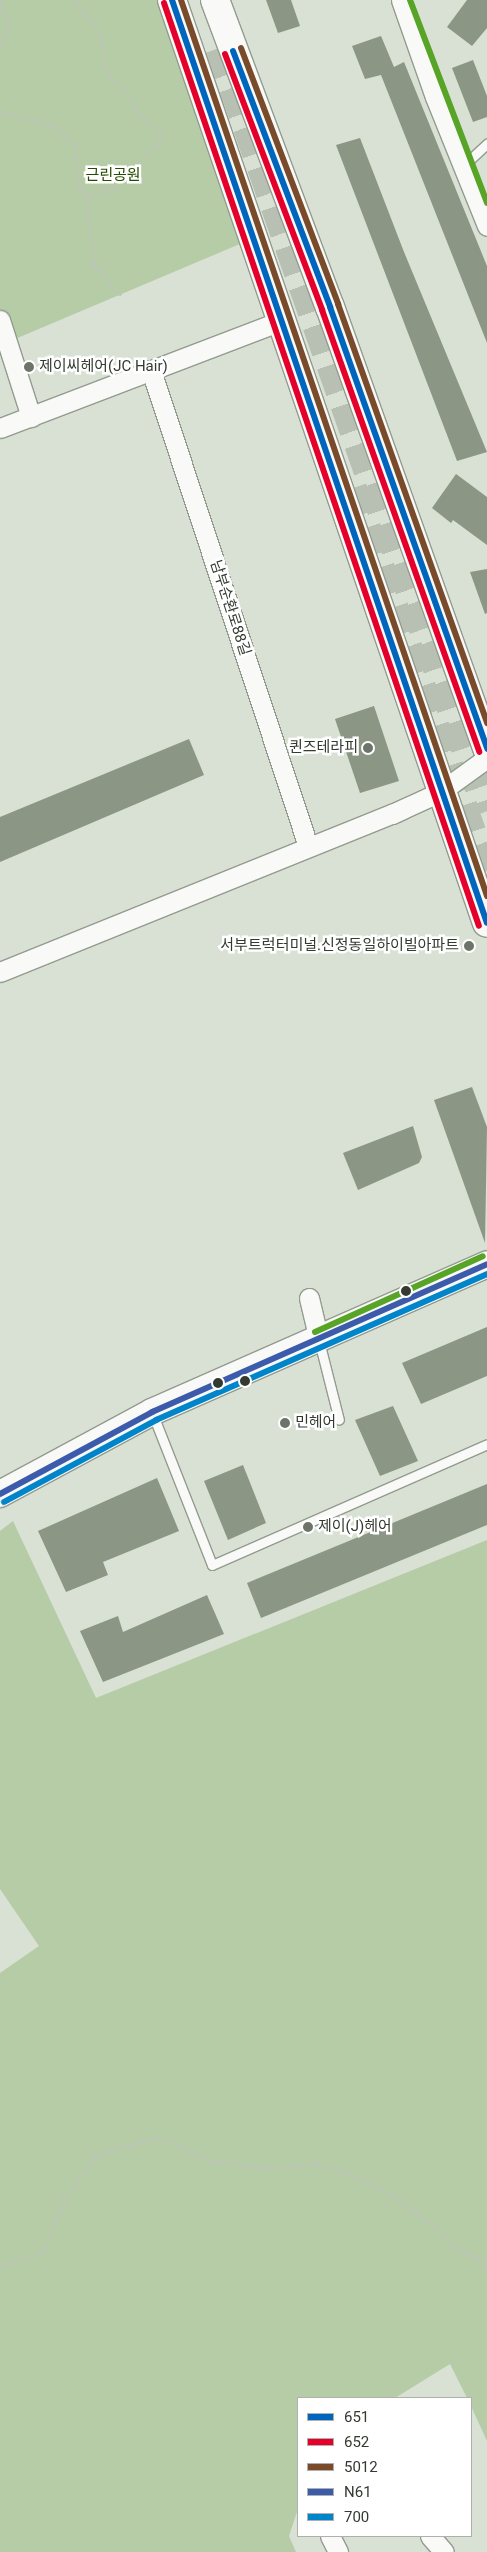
<!DOCTYPE html>
<html>
<head>
<meta charset="utf-8">
<style>
  body { margin:0 }
  #map { position:relative; width:487px; height:2552px; overflow:hidden; background:#d8e1d3; font-family:Roboto,"Noto Sans KR",sans-serif }
  div>[style] { position:absolute }
  [style*='--x'] { left:calc(var(--x)*1px); top:calc(var(--y)*1px); width:calc(var(--w)*1px); rotate:calc(var(--a)*1deg) }
  .green>* { inset:0; background:#b5cca6 }
  .building>* { inset:0; background:#8b9684 }
  .primary-tunnel>* { height:28px; margin-top:-14px; transform-origin:0; background:repeating-linear-gradient(90deg,#b7c0b2 0 28px,transparent 0 42px) }
  .path>* { height:3px; margin-top:-1.5px; transform-origin:0; background:repeating-linear-gradient(90deg,#c0c3be 0 2.5px,transparent 0 6.5px) }
  .roads { filter:drop-shadow(1px 0 #939b8f) drop-shadow(-1px 0 #939b8f) drop-shadow(0 1px #939b8f) drop-shadow(0 -1px #939b8f) }
  .service>* { height:9px; margin:-4.5px; padding:0 4.5px; transform-origin:4.5px; border-radius:4.5px; background:#f9faf8 }
  .minor>* { height:19px; margin:-9.5px; padding:0 9.5px; transform-origin:9.5px; border-radius:9.5px; background:#f9faf8 }
  .secondary>* { height:26px; margin:-13px; padding:0 13px; transform-origin:13px; border-radius:13px; background:#f9faf8 }
  .primary>* { height:28px; margin:-14px; padding:0 14px; transform-origin:14px; border-radius:14px; background:#f9faf8 }
  .bus-1>* { height:6px; margin:-3px; padding:0 3px; transform-origin:3px; border-radius:3px; background:#0065bd }
  .bus-2>* { height:6px; margin:-3px; padding:0 3px; transform-origin:3px; border-radius:3px; background:#e4002b }
  .bus-3>* { height:6px; margin:-3px; padding:0 3px; transform-origin:3px; border-radius:3px; background:#7a4b2a }
  .bus-4>* { height:6px; margin:-3px; padding:0 3px; transform-origin:3px; border-radius:3px; background:#3d5bab }
  .bus-5>* { height:6px; margin:-3px; padding:0 3px; transform-origin:3px; border-radius:3px; background:#0085ca }
  .bus-6>* { height:6px; margin:-3px; padding:0 3px; transform-origin:3px; border-radius:3px; background:#57a426 }
  .dots>* { width:14px; height:14px; translate:-50% -50%; box-sizing:border-box; border:2px solid #fff; border-radius:50% }
  span { translate:-50% -50%; white-space:nowrap; text-align:center; line-height:1.15; -webkit-text-stroke:5px #fff; paint-order:stroke }
  .park-label { font-size:15px; color:#264a00 }
  .poi-label { font-size:15px; color:#333a30 }
  .left { translate:0 -50%; text-align:left }
  .right { translate:-100% -50%; text-align:right }
  .street-label { font-size:15px; color:#333a30 }
  .legend { position:absolute; left:297px; top:2397px; width:175px; height:140px; box-sizing:border-box; background:#fff; border:1px solid #adb0ac; margin:0; padding:6px 9px; list-style:none; font-size:15px; color:#333a30 }
  .legend li { display:flex; align-items:center; gap:10px; height:25px }
  .legend b { width:25px; border:1px solid #adb0ac }
</style>
</head>
<body>
<div id="map">
  <div class="green">
    <i style="clip-path:polygon(0 0,172px 0,254px 238px,8px 342px,0 320px)"></i>
    <i style="clip-path:polygon(13px 1521px,96px 1698px,487px 1540px,487px 2441px,471px 2406px,471px 2398px,467px 2398px,450px 2364px,395px 2398px,298px 2398px,298px 2509px,289px 2536px,296px 2552px,0 2552px,0 1973px,39px 1946px,0 1889px,0 1531px)"></i>
  </div>
  <div class="building">
    <i style="clip-path:polygon(266px 0,291px 0,300px 26px,278px 33px)"></i>
    <i style="clip-path:polygon(467px 0,487px 0,487px 28px,472px 46px,447px 27px)"></i>
    <i style="clip-path:polygon(381px 36px,394px 67px,404px 62px,487px 266px,487px 343px,381px 75px,365px 79px,352px 46px)"></i>
    <i style="clip-path:polygon(473px 60px,487px 96px,487px 117px,473px 122px,452px 68px)"></i>
    <i style="clip-path:polygon(360px 138px,404px 252px,487px 452px,457px 461px,336px 145px)"></i>
    <i style="clip-path:polygon(456px 474px,487px 497px,487px 545px,453px 520px,451px 523px,432px 508px)"></i>
    <i style="clip-path:polygon(487px 569px,487px 613px,485px 614px,470px 572px)"></i>
    <i style="clip-path:polygon(374px 706px,399px 781px,360px 793px,335px 719px)"></i>
    <i style="clip-path:polygon(189px 739px,204px 775px,0 862px,0 817px)"></i>
    <i style="clip-path:polygon(472px 1087px,487px 1127px,485px 1243px,434px 1100px)"></i>
    <i style="clip-path:polygon(413px 1126px,422px 1157px,419px 1163px,358px 1190px,343px 1153px)"></i>
    <i style="clip-path:polygon(487px 1327px,487px 1376px,421px 1404px,402px 1363px)"></i>
    <i style="clip-path:polygon(393px 1406px,418px 1461px,380px 1476px,355px 1420px)"></i>
    <i style="clip-path:polygon(243px 1465px,266px 1523px,228px 1540px,204px 1481px)"></i>
    <i style="clip-path:polygon(157px 1478px,179px 1531px,103px 1562px,108px 1575px,66px 1592px,38px 1531px)"></i>
    <i style="clip-path:polygon(487px 1484px,487px 1525px,261px 1618px,247px 1583px)"></i>
    <i style="clip-path:polygon(207px 1595px,224px 1634px,103px 1682px,80px 1631px,118px 1616px,123px 1632px)"></i>
  </div>
  <div class="primary-tunnel">
    <i style="--x:219;--y:48;--w:809;--a:70.65"></i>
    <i style="--x:353;--y:488;--w:410;--a:70.9"></i>
  </div>
  <div class="path">
    <i style="--x:76;--y:0;--w:13;--a:63"></i>
    <i style="--x:82;--y:12;--w:19;--a:43"></i>
    <i style="--x:96;--y:25;--w:15;--a:67"></i>
    <i style="--x:102;--y:39;--w:33;--a:83"></i>
    <i style="--x:106;--y:72;--w:32;--a:44"></i>
    <i style="--x:129;--y:94;--w:17;--a:66"></i>
    <i style="--x:136;--y:110;--w:34;--a:43"></i>
    <i style="--x:161;--y:133;--w:11;--a:105"></i>
    <i style="--x:158;--y:144;--w:60;--a:134.3"></i>
    <i style="--x:116;--y:187;--w:30;--a:163"></i>
    <i style="--x:0;--y:48;--w:22;--a:-69"></i>
    <i style="--x:8;--y:27;--w:28;--a:-105"></i>
    <i style="--x:0;--y:111;--w:56;--a:15.5"></i>
    <i style="--x:54;--y:126;--w:28;--a:41"></i>
    <i style="--x:75;--y:144;--w:39;--a:86"></i>
    <i style="--x:78;--y:183;--w:16;--a:55"></i>
    <i style="--x:87;--y:196;--w:68;--a:85"></i>
    <i style="--x:93;--y:264;--w:42;--a:47.9"></i>
    <i style="--x:0;--y:2266;--w:46;--a:-16.5"></i>
    <i style="--x:44;--y:2253;--w:56;--a:-69"></i>
    <i style="--x:64;--y:2201;--w:55;--a:-54.6"></i>
    <i style="--x:96;--y:2156;--w:64;--a:-17.3"></i>
    <i style="--x:157;--y:2137;--w:57;--a:23.9"></i>
    <i style="--x:209;--y:2160;--w:55;--a:8.4"></i>
    <i style="--x:263;--y:2168;--w:54;--a:-4.2"></i>
    <i style="--x:317;--y:2164;--w:58;--a:18.1"></i>
    <i style="--x:372;--y:2182;--w:55;--a:34.6"></i>
    <i style="--x:417;--y:2213;--w:56;--a:41.4"></i>
    <i style="--x:459;--y:2250;--w:30;--a:23"></i>
  </div>
  <div class="roads">
    <div class="service">
      <i style="--x:463;--y:166;--w:33;--a:-43"></i>
      <i style="--x:319;--y:1341;--w:81;--a:75.8"></i>
      <i style="--x:153;--y:1415;--w:161;--a:68.5"></i>
      <i style="--x:212;--y:1565;--w:300;--a:-23.7"></i>
    </div>
    <div class="minor">
      <i style="--x:401;--y:0;--w:103;--a:70.7"></i>
      <i style="--x:435;--y:97;--w:139;--a:68"></i>
      <i style="--x:0;--y:320;--w:102;--a:72.3"></i>
      <i style="--x:151;--y:370;--w:501;--a:71.75"></i>
      <i style="--x:0;--y:428;--w:303;--a:-20.9"></i>
      <i style="--x:0;--y:972;--w:423;--a:-22"></i>
      <i style="--x:392;--y:814;--w:53;--a:-24.6"></i>
      <i style="--x:440;--y:792;--w:58;--a:-35.9"></i>
      <i style="--x:309;--y:1298;--w:43;--a:76.6"></i>
      <i style="--x:330;--y:2536;--w:18;--a:63"></i>
      <i style="--x:430;--y:2536;--w:21;--a:49"></i>
    </div>
    <div class="secondary">
      <i style="--x:0;--y:1494;--w:173;--a:-28.3"></i>
      <i style="--x:152;--y:1412;--w:366;--a:-23.8"></i>
    </div>
    <div class="primary">
      <i style="--x:172;--y:0;--w:975;--a:71.16"></i>
      <i style="--x:215;--y:0;--w:328;--a:69.5"></i>
      <i style="--x:330;--y:307;--w:469;--a:70.4"></i>
    </div>
  </div>
  <div class="bus-1">
    <i style="--x:172;--y:0;--w:975;--a:71.16"></i>
    <i style="--x:233;--y:51;--w:274;--a:69.2"></i>
    <i style="--x:330;--y:307;--w:469;--a:70.4"></i>
  </div>
  <div class="bus-2">
    <i style="--x:164;--y:3;--w:975;--a:71.16"></i>
    <i style="--x:225;--y:54;--w:274;--a:69.2"></i>
    <i style="--x:322;--y:310;--w:469;--a:70.4"></i>
  </div>
  <div class="bus-3">
    <i style="--x:181;--y:0;--w:947;--a:71.14"></i>
    <i style="--x:241;--y:48;--w:274;--a:69.2"></i>
    <i style="--x:338;--y:304;--w:445;--a:70.4"></i>
  </div>
  <div class="bus-4">
    <i style="--x:0;--y:1494;--w:173;--a:-28.3"></i>
    <i style="--x:152;--y:1412;--w:366;--a:-23.8"></i>
  </div>
  <div class="bus-5">
    <i style="--x:4;--y:1502;--w:173;--a:-28.3"></i>
    <i style="--x:156;--y:1420;--w:362;--a:-23.8"></i>
  </div>
  <div class="bus-6">
    <i style="--x:410;--y:0;--w:217;--a:69.2"></i>
    <i style="--x:315;--y:1332;--w:184;--a:-24.3"></i>
  </div>
  <div class="dots">
    <i style="left:29px;top:367px;background:#6d7469"></i>
    <i style="left:368px;top:748px;background:#6d7469"></i>
    <i style="left:469px;top:946px;background:#6d7469"></i>
    <i style="left:406px;top:1291px;background:#333a30"></i>
    <i style="left:245px;top:1381px;background:#333a30"></i>
    <i style="left:218px;top:1383px;background:#333a30"></i>
    <i style="left:285px;top:1423px;background:#6d7469"></i>
    <i style="left:308px;top:1527px;background:#6d7469"></i>
  </div>
  <div class="park-label">
    <span style="left:113px;top:176px">근린공원</span>
  </div>
  <div class="poi-label">
    <span class="left" style="left:39px;top:367px">제이씨헤어(JC Hair)</span>
    <span class="right" style="left:358px;top:748px">퀸즈테라피</span>
    <span class="right" style="left:459px;top:946px">서부트럭터미널.신정동일하이빌아파트</span>
    <span class="left" style="left:295px;top:1423px">민헤어</span>
    <span class="left" style="left:318px;top:1527px">제이(J)헤어</span>
  </div>
  <div class="street-label">
    <span style="left:230px;top:608px;rotate:72deg">남부순환로88길</span>
  </div>
  <ul class="legend">
  <li><b style="height:6px;background:#0065bd"></b>651</li>
  <li><b style="height:6px;background:#e4002b"></b>652</li>
  <li><b style="height:6px;background:#7a4b2a"></b>5012</li>
  <li><b style="height:6px;background:#3d5bab"></b>N61</li>
  <li><b style="height:6px;background:#0085ca"></b>700</li>
  </ul>
</div>
</body>
</html>
